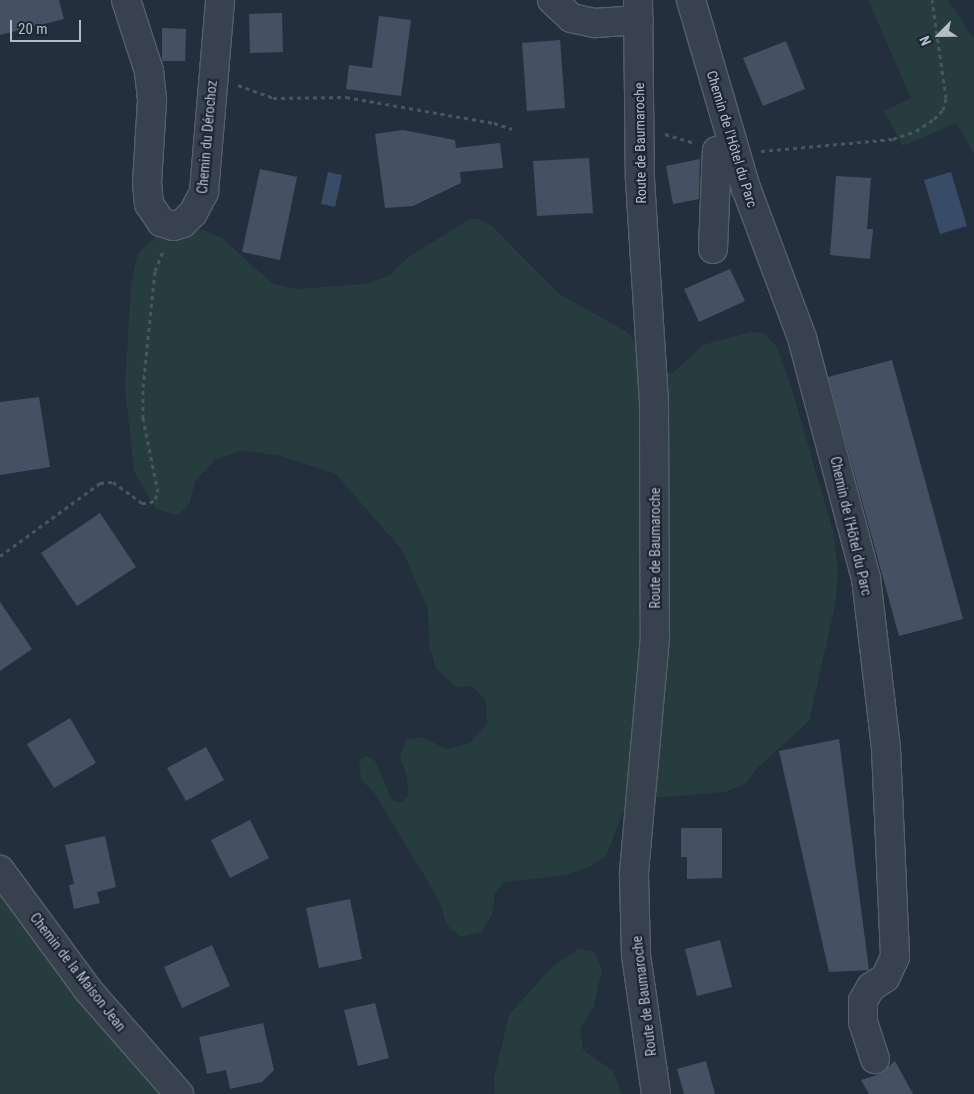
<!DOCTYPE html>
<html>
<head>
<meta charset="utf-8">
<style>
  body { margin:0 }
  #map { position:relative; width:974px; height:1094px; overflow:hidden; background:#242f3e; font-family:"Roboto Condensed",sans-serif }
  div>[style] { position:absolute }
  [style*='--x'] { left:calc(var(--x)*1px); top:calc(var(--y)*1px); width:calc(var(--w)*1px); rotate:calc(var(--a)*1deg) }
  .green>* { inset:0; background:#263c3f }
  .water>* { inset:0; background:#394c67 }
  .building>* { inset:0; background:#455162 }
  .path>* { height:3px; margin-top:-1.5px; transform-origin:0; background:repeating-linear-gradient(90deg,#44595c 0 4px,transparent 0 8px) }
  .roads { filter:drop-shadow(1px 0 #565f6c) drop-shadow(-1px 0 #565f6c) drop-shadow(0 1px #565f6c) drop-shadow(0 -1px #565f6c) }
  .minor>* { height:28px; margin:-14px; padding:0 14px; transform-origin:14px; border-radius:14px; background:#38414e }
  span { translate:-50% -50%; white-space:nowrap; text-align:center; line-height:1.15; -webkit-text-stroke:4.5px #1d2633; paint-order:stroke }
  .street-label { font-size:14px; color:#b4bcc9 }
  .north { position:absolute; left:914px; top:10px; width:50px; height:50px; -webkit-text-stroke:4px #1d2633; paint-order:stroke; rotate:247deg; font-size:14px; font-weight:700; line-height:20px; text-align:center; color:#b4bcc9 }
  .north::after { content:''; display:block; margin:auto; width:18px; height:22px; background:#b4bcc9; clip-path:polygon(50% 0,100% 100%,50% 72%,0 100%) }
  .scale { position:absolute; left:10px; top:20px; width:71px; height:22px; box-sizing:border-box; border:2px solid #b4bcc9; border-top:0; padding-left:6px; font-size:15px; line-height:18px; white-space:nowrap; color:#b4bcc9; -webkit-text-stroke:4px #1d2633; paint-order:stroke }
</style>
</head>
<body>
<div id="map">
  <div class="green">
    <i style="clip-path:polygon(868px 0,948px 0,974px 39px,974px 154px,956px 123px,903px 146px,884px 111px,911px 98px)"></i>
    <i style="clip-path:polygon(470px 219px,479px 219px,493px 227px,559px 294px,627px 332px,664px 373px,673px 373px,703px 345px,751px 332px,763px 333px,777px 347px,792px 390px,833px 531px,838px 570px,835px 606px,809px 721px,756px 769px,745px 784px,725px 792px,652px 798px,632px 805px,622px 815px,606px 856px,589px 867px,565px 875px,505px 882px,495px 893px,492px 915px,482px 932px,461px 937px,447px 925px,439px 900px,375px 794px,361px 779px,359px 760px,366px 756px,375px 761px,392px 800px,401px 803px,408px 796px,407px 776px,400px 757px,406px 740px,421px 737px,447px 749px,470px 743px,487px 724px,486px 700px,472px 686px,457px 688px,436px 668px,429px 646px,428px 609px,402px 550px,336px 474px,281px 456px,241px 450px,215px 460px,195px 481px,190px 503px,178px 515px,156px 509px,134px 471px,125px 388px,131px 284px,138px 253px,157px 235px,204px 230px,222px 238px,273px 284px,296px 289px,367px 284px,388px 276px,410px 256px)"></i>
    <i style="clip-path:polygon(0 851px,83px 964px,197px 1094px,0 1094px)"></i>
    <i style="clip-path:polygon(578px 949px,594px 952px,602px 969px,593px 1009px,580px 1028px,583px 1050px,613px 1071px,622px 1094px,495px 1094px,494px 1078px,509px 1015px,551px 968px)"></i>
  </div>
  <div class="water">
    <i style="clip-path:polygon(328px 172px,342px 175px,335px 207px,321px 204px)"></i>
    <i style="clip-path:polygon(951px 172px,967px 226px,940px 234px,924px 180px)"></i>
  </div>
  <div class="building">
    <i style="clip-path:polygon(0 0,59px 0,64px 19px,0 35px)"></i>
    <i style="clip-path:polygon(282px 13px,283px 52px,250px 53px,249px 14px)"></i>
    <i style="clip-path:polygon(379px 16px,411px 20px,401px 96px,346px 89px,349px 65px,372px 68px)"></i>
    <i style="clip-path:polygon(162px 28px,186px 29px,185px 61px,162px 61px)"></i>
    <i style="clip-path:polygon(560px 40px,565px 108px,527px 111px,522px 43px)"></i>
    <i style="clip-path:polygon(786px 41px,805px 89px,763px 106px,743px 58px)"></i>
    <i style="clip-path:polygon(403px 130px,455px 140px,456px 148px,500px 143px,503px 168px,460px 172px,461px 183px,413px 206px,385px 208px,375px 134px)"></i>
    <i style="clip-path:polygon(589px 158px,593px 213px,537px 216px,533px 161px)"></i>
    <i style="clip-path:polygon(700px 159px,699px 199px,673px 204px,666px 166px)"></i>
    <i style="clip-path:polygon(260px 169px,297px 177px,280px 260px,242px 252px)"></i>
    <i style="clip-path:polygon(836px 176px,871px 178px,867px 229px,873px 229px,870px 259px,830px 255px)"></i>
    <i style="clip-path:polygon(730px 269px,745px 301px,699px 322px,684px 289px)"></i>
    <i style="clip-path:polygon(892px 360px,963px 619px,899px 636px,828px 377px)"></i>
    <i style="clip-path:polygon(39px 397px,50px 467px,0 475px,0 402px)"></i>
    <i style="clip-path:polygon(100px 513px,136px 567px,77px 606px,41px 553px)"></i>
    <i style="clip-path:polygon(0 602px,32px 649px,0 671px)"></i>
    <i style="clip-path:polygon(70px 718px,96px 763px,54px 788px,27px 744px)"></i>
    <i style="clip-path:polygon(839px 739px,869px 970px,829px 972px,779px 751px)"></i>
    <i style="clip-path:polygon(206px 747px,224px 780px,186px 801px,167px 768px)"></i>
    <i style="clip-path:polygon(250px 820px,269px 858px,230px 878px,211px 840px)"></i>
    <i style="clip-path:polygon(681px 828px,722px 828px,722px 878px,687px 879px,687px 857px,681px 857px)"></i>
    <i style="clip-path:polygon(105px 836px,116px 887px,97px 892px,100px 903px,74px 909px,69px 885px,74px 884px,65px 845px)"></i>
    <i style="clip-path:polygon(350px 899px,362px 959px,319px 968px,306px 908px)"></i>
    <i style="clip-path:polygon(720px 940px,732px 987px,697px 996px,685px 949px)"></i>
    <i style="clip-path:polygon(212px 945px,230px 986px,182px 1008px,164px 967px)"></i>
    <i style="clip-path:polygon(375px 1003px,389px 1058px,358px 1066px,344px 1010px)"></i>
    <i style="clip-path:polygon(263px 1023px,274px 1070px,262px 1082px,230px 1089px,226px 1070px,207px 1074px,199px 1037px)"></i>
    <i style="clip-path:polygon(706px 1061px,715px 1094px,684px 1094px,677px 1069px)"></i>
    <i style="clip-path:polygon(895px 1061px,913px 1094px,869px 1094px,861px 1080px,880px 1074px)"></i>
  </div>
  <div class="path">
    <i style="--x:238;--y:85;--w:37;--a:20"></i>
    <i style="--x:273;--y:98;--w:73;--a:-0.8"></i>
    <i style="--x:346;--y:97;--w:150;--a:10"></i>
    <i style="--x:494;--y:123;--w:19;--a:18"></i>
    <i style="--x:665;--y:134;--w:30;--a:17"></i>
    <i style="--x:761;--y:151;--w:133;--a:-5.2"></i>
    <i style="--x:893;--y:139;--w:24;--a:-19"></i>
    <i style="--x:916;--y:131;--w:22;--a:-34"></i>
    <i style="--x:934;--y:119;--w:13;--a:-45"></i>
    <i style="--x:943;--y:110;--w:12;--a:-76"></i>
    <i style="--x:946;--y:98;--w:99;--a:-98.1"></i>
    <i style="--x:0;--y:556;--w:124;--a:-36.1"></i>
    <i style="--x:100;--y:483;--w:13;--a:-4"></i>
    <i style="--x:113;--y:482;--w:36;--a:36"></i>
    <i style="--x:142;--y:503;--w:8;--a:0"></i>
    <i style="--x:150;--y:503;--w:6;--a:-39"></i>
    <i style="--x:155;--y:499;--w:8;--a:-67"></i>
    <i style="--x:158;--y:492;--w:76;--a:-101.5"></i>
    <i style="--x:143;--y:418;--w:31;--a:-90"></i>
    <i style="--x:143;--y:387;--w:117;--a:-84.1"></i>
    <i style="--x:155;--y:271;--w:24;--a:-68"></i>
  </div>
  <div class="roads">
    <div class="minor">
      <i style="--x:126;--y:0;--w:75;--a:72.1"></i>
      <i style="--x:149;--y:71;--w:30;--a:84"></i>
      <i style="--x:152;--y:101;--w:81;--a:93.5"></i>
      <i style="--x:147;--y:182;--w:22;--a:85"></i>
      <i style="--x:149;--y:204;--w:22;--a:56"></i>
      <i style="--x:161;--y:222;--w:13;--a:18"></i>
      <i style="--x:173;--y:226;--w:10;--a:-17"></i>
      <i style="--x:183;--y:223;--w:14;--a:-45"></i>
      <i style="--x:193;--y:213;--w:24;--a:-62"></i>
      <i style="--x:204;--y:192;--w:193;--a:-85.2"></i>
      <i style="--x:552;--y:0;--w:26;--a:43"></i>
      <i style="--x:571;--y:18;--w:25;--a:12"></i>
      <i style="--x:595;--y:23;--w:44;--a:-3.9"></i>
      <i style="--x:638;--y:0;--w:180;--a:89.4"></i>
      <i style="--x:640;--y:180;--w:223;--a:86.4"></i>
      <i style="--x:654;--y:403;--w:234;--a:89.8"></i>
      <i style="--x:655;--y:637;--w:238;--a:95.1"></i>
      <i style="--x:634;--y:874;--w:81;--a:88.6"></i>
      <i style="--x:636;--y:955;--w:140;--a:81.8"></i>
      <i style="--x:691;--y:0;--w:196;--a:73.7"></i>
      <i style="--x:746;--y:188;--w:160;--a:69.5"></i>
      <i style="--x:802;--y:338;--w:248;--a:75.1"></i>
      <i style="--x:866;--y:578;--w:172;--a:83.3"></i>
      <i style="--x:886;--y:749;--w:208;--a:87.5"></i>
      <i style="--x:895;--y:957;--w:23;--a:115"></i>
      <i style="--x:885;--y:978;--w:17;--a:147"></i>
      <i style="--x:871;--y:987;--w:16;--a:120"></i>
      <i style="--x:863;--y:1001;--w:21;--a:90"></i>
      <i style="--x:863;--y:1022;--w:39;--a:72"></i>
      <i style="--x:713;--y:249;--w:98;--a:-87.7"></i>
      <i style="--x:717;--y:151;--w:16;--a:-18"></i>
      <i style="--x:0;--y:870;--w:149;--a:53.7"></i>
      <i style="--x:88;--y:990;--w:138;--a:48.8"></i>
    </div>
  </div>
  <div class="street-label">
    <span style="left:207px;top:137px;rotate:-85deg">Chemin du Dérochoz</span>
    <span style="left:732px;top:139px;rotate:73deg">Chemin de l'Hôtel du Parc</span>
    <span style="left:640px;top:143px;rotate:-91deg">Route de Baumaroche</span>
    <span style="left:851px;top:526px;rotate:77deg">Chemin de l'Hôtel du Parc</span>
    <span style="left:655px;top:548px;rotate:-90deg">Route de Baumaroche</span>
    <span style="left:78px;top:972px;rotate:52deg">Chemin de la Maison Jean</span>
    <span style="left:644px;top:996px;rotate:-97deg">Route de Baumaroche</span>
  </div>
  <div class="north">N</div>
  <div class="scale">20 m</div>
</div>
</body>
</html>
